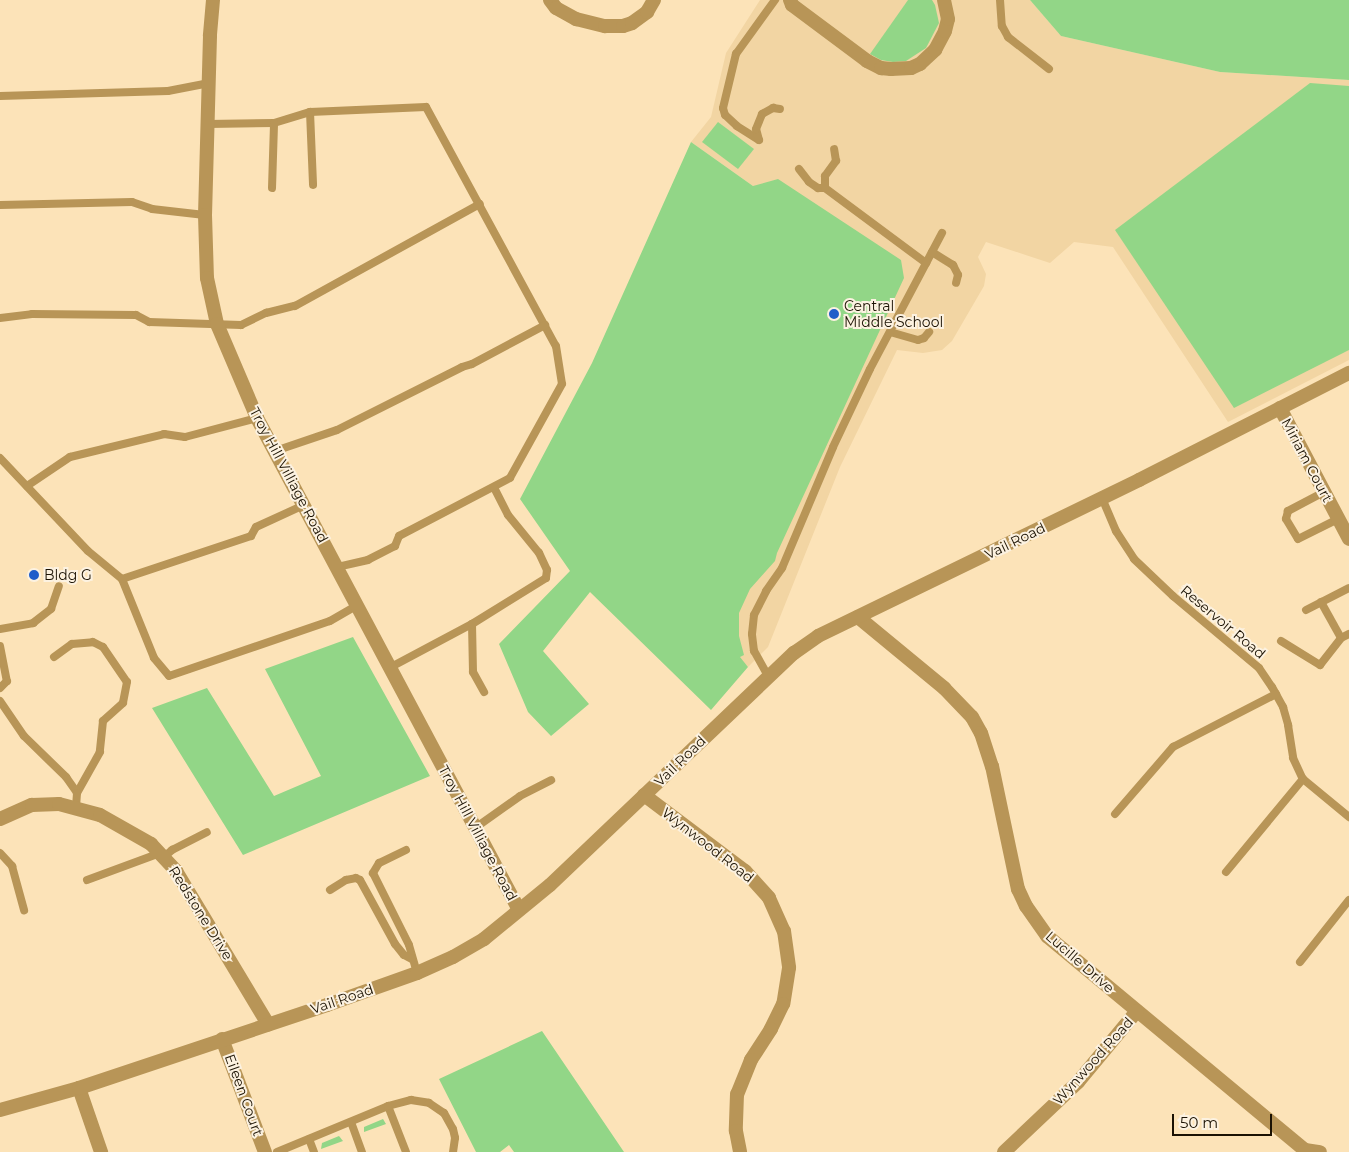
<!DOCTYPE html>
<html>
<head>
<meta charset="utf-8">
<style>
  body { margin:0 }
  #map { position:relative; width:1349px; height:1152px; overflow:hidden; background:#fce3b8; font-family:Montserrat,sans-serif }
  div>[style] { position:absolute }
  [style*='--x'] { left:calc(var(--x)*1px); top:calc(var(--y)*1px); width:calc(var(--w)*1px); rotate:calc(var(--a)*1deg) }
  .built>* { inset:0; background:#f2d5a3 }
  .green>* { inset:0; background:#92d687 }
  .service>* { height:8px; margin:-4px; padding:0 4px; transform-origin:4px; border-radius:4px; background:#b89557 }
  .minor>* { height:14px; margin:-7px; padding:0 7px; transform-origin:7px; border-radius:7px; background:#b89557 }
  .tertiary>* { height:14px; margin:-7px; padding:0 7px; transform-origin:7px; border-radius:7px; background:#b89557 }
  .dots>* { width:14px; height:14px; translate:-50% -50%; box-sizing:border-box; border:2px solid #fcf2e1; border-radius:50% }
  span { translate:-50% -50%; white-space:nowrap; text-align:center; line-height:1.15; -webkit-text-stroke:4px #fcf2e1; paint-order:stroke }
  .poi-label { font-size:14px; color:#1b1203 }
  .left { translate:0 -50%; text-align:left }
  .street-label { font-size:14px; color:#1b1203 }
  .scale { position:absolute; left:1172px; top:1114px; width:100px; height:22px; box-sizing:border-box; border:2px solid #1b1203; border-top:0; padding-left:6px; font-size:15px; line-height:18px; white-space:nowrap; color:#1b1203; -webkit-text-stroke:4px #fcf2e1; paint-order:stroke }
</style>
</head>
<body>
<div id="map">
  <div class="built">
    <i style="clip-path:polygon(760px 0,1030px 0,1061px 36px,1220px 72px,1349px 80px,1349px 360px,1228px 422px,1113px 247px,1074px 242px,1050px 263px,986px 242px,978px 257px,986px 274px,984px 286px,952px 341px,942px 350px,923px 353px,897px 350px,840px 467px,768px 647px,748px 667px,719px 637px,753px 186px,691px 142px,711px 117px,726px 53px)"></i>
  </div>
  <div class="green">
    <i style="clip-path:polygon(908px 0,932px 0,935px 5px,939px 23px,926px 48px,906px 61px,893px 62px,881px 60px,870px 54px)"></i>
    <i style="clip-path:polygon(1030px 0,1349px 0,1349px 80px,1220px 72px,1061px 36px)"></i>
    <i style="clip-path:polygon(1310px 83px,1349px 86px,1349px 350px,1234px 408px,1115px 230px)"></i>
    <i style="clip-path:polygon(718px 122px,754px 149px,738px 169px,702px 142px)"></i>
    <i style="clip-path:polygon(691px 142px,753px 186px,778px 179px,901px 260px,904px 278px,777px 553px,775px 561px,750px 589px,739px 613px,739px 636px,744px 655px,740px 657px,748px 667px,711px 710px,590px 592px,543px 651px,589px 704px,551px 736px,528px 712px,499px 644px,570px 571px,520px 499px,592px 363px)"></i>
    <i style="clip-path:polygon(353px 637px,430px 776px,243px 855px,152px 708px,207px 688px,274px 796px,321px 776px,265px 669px)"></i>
    <i style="clip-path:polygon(542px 1031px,624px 1152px,514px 1152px,509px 1145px,500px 1152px,476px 1152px,439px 1079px)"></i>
    <i style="clip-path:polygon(383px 1119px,386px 1124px,364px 1132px,364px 1127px)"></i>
    <i style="clip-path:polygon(339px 1136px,343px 1141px,321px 1149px,322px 1143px)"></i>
  </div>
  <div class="service">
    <i style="--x:1000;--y:0;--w:26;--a:86"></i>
    <i style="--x:1002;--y:26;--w:13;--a:61"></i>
    <i style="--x:1008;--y:37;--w:52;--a:38"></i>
    <i style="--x:0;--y:96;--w:168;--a:-1.7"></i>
    <i style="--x:168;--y:91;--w:42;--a:-11"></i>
    <i style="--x:310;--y:112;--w:73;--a:87.6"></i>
    <i style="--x:208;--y:124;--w:66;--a:-0.9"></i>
    <i style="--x:274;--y:123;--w:38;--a:-17"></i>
    <i style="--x:310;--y:112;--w:116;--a:-2.5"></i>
    <i style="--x:426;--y:107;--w:272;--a:61.5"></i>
    <i style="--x:556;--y:346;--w:38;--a:81"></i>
    <i style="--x:562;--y:384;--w:107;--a:119"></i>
    <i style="--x:510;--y:478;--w:125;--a:152.4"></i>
    <i style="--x:399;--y:536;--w:11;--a:112"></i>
    <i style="--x:395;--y:546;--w:30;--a:153"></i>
    <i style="--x:368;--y:560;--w:31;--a:167"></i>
    <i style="--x:759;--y:140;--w:26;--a:-148"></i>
    <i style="--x:737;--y:126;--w:16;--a:-137"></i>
    <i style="--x:725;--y:115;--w:7;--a:-106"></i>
    <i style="--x:723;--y:108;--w:56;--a:-76.5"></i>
    <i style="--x:736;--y:54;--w:67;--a:-54.2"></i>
    <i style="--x:759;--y:140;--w:11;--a:-105"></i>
    <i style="--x:756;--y:129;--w:16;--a:-68"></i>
    <i style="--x:762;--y:114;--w:13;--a:-29"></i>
    <i style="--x:773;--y:108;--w:7;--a:8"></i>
    <i style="--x:799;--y:169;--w:16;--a:52"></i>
    <i style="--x:809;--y:182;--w:11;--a:34"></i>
    <i style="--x:818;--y:188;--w:7;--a:0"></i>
    <i style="--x:825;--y:188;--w:126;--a:36.6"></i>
    <i style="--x:272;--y:188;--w:65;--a:-88.2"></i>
    <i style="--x:825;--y:188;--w:12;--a:-90"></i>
    <i style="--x:825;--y:176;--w:19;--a:-54"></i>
    <i style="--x:836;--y:161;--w:12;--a:-99"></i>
    <i style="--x:0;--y:205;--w:132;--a:-1.3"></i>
    <i style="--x:132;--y:202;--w:21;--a:19"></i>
    <i style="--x:152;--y:209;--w:53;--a:6.5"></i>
    <i style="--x:932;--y:252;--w:25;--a:32"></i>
    <i style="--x:953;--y:265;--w:11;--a:63"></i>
    <i style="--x:958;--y:275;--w:8;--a:104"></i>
    <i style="--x:0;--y:318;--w:32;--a:-7"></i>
    <i style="--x:32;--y:314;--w:104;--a:0.6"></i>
    <i style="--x:136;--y:315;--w:15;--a:28"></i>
    <i style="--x:149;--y:322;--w:92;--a:1.9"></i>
    <i style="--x:241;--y:325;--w:28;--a:-26"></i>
    <i style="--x:266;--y:313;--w:30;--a:-14"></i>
    <i style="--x:295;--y:306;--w:211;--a:-28.9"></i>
    <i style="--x:890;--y:332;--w:29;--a:16"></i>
    <i style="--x:918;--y:340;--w:6;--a:-18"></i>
    <i style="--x:924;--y:338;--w:8;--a:-50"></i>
    <i style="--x:275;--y:451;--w:65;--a:-18.7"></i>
    <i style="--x:337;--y:430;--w:140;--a:-26.7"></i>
    <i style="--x:462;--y:367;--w:10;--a:-17"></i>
    <i style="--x:472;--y:364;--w:83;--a:-28.1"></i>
    <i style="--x:0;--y:458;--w:128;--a:46.6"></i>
    <i style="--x:88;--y:551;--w:44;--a:39.5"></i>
    <i style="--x:122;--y:579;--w:85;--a:67.9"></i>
    <i style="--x:154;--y:658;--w:23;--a:50"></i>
    <i style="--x:169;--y:676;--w:170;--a:-18.9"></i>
    <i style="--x:330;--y:621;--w:32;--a:-30"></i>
    <i style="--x:27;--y:486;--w:52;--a:-34"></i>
    <i style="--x:70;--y:457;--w:97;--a:-13.7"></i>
    <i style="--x:164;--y:434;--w:21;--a:8"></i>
    <i style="--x:185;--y:437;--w:74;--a:-14.8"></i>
    <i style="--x:1324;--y:492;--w:41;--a:152.2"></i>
    <i style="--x:1288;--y:511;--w:8;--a:104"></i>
    <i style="--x:1286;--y:519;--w:23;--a:59"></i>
    <i style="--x:1298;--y:539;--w:45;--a:-26.6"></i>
    <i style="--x:1102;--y:498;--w:36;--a:67"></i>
    <i style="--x:1116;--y:531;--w:33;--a:57"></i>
    <i style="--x:1134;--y:559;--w:54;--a:43.5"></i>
    <i style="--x:1173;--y:596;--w:112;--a:39.9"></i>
    <i style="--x:1259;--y:668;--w:23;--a:56"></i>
    <i style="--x:1272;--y:687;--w:23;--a:61"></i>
    <i style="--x:1283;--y:707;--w:19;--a:74"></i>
    <i style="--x:1288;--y:725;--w:33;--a:81"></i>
    <i style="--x:1293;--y:758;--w:23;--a:65"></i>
    <i style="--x:1303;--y:779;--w:60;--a:39.6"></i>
    <i style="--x:122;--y:579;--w:136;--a:-18.4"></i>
    <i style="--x:251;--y:536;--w:10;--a:-61"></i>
    <i style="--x:256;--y:527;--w:53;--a:-24.6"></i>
    <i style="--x:1321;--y:602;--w:41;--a:60.9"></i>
    <i style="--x:1306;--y:610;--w:48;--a:-27.1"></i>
    <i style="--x:472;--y:624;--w:48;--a:88.8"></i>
    <i style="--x:473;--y:672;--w:23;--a:61"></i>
    <i style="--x:0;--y:629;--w:34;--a:-10"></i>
    <i style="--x:33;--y:623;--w:23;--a:-38"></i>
    <i style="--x:51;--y:609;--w:24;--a:-71"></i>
    <i style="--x:1281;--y:641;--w:46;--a:31.6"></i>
    <i style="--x:1320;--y:665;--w:34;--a:-52"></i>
    <i style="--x:1341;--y:638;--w:9;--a:-27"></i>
    <i style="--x:0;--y:646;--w:36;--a:79"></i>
    <i style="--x:7;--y:681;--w:10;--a:135"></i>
    <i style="--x:54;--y:657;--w:22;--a:-36"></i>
    <i style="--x:72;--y:644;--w:21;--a:-5"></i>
    <i style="--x:93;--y:642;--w:11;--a:27"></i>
    <i style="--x:103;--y:647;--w:42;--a:55.6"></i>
    <i style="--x:127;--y:682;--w:21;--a:101"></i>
    <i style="--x:123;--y:703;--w:27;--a:138"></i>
    <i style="--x:103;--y:721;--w:31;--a:96"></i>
    <i style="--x:100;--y:752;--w:47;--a:119.3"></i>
    <i style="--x:391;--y:667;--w:92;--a:-28"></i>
    <i style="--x:472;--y:624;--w:87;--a:-31.9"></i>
    <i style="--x:546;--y:578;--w:8;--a:-83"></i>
    <i style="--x:547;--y:570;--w:19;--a:-115"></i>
    <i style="--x:539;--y:553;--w:49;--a:-129.2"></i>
    <i style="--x:508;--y:515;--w:31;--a:-117"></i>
    <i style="--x:768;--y:676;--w:29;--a:-119"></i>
    <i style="--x:754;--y:651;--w:17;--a:-97"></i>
    <i style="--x:752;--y:634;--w:19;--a:-84"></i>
    <i style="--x:754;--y:615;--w:27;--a:-63"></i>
    <i style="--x:766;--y:591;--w:28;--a:-55"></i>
    <i style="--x:782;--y:568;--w:131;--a:-67.1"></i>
    <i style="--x:833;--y:447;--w:86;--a:-64.6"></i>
    <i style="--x:870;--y:369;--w:154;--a:-62.1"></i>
    <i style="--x:0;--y:701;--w:42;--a:55.6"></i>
    <i style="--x:24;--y:736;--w:59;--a:44.3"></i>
    <i style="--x:66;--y:777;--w:19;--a:55"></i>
    <i style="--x:77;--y:793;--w:14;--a:94"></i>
    <i style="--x:1115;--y:814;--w:89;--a:-49.1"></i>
    <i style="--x:1173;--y:747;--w:116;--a:-27.2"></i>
    <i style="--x:475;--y:828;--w:55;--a:-35.4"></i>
    <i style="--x:520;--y:796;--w:35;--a:-27"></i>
    <i style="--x:406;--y:850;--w:30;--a:154"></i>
    <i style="--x:379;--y:863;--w:12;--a:121"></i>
    <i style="--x:373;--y:873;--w:80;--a:63.4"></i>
    <i style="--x:409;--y:945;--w:29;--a:74"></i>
    <i style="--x:0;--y:853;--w:18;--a:47"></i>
    <i style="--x:12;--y:866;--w:46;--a:74.7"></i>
    <i style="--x:164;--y:857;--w:11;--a:-41"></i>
    <i style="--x:172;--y:850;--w:39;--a:-27"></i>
    <i style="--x:1226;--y:872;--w:121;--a:-50.4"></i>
    <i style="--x:87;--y:880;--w:78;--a:-20.3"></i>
    <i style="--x:330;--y:890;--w:19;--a:-32"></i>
    <i style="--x:346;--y:880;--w:10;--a:-11"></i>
    <i style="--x:356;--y:878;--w:4;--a:27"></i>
    <i style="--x:360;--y:880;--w:73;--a:61.3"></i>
    <i style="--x:395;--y:944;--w:14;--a:51"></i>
    <i style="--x:404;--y:955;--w:9;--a:27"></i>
    <i style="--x:1300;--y:962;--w:79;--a:-51.7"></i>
    <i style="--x:388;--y:1106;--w:49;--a:68.6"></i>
    <i style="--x:351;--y:1122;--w:32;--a:70"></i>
    <i style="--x:309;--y:1139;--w:14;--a:69"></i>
    <i style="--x:277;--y:1152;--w:120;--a:-22.5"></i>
    <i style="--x:388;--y:1106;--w:24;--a:-15"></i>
    <i style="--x:411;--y:1100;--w:18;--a:9"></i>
    <i style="--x:429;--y:1103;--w:18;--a:34"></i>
    <i style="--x:444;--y:1113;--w:18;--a:61"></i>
    <i style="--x:453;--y:1129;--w:9;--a:77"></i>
    <i style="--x:455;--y:1138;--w:14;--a:98"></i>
  </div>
  <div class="minor">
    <i style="--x:213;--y:0;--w:36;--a:95"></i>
    <i style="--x:210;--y:36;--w:179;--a:91.6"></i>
    <i style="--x:205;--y:215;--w:63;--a:88.2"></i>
    <i style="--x:207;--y:278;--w:47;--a:77.7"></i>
    <i style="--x:217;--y:324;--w:102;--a:66.9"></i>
    <i style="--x:257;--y:418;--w:557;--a:61.96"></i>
    <i style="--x:550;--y:0;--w:10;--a:53"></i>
    <i style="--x:556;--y:8;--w:23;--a:29"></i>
    <i style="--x:576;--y:19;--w:30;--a:14"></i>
    <i style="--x:605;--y:26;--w:18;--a:0"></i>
    <i style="--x:623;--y:26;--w:9;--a:-18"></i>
    <i style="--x:632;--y:23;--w:19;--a:-36"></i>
    <i style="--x:647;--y:12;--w:14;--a:-60"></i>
    <i style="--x:790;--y:0;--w:5;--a:68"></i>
    <i style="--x:792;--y:5;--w:94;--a:36.7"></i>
    <i style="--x:867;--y:61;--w:16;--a:27"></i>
    <i style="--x:881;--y:68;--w:10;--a:6"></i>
    <i style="--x:891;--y:69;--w:20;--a:-3"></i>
    <i style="--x:911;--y:68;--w:10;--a:-24"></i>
    <i style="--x:920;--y:64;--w:21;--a:-43"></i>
    <i style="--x:935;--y:50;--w:21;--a:-62"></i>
    <i style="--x:945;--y:31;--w:12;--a:-76"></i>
    <i style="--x:948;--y:19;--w:19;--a:-102"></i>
    <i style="--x:1280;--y:408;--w:148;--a:62.2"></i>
    <i style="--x:858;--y:617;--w:112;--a:39.5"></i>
    <i style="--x:944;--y:688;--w:40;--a:46"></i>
    <i style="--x:972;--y:717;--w:18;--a:61"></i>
    <i style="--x:981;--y:733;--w:35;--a:72"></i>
    <i style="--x:992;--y:766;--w:126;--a:78.1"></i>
    <i style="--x:1018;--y:889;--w:19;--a:65"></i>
    <i style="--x:1026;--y:906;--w:37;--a:55"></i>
    <i style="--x:1047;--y:936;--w:335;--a:39.7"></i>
    <i style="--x:1305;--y:1150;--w:15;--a:8"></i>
    <i style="--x:644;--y:795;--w:126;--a:37"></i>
    <i style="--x:745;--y:871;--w:36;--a:48"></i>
    <i style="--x:769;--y:898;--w:36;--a:66"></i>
    <i style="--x:784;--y:931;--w:37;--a:82"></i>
    <i style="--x:789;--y:968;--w:36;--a:99"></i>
    <i style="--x:783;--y:1004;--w:28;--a:116"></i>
    <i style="--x:771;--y:1029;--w:37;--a:123"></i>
    <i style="--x:751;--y:1060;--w:37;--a:112"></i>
    <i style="--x:737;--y:1094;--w:37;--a:92"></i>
    <i style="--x:736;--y:1131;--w:21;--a:79"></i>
    <i style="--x:0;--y:819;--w:35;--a:-24"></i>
    <i style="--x:32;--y:805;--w:27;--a:-2"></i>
    <i style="--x:59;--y:804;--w:42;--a:15"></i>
    <i style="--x:100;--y:815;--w:59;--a:29.6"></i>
    <i style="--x:151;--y:844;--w:37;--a:47"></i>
    <i style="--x:176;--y:871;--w:179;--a:59"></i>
    <i style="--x:222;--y:1039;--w:121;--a:69.2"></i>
    <i style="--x:79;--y:1088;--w:68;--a:71"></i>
    <i style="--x:1004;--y:1152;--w:102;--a:-43.4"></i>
    <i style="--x:1078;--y:1082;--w:92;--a:-50.3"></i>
  </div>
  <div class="tertiary">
    <i style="--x:0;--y:1110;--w:82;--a:-15.6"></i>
    <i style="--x:79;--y:1088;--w:262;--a:-18.5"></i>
    <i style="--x:327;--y:1005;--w:96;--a:-19.6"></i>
    <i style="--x:417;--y:973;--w:39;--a:-24"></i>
    <i style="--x:453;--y:957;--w:36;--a:-30"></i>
    <i style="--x:484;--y:939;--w:85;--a:-39.3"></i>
    <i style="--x:550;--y:885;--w:337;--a:-43.6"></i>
    <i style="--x:794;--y:653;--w:29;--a:-35"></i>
    <i style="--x:818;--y:636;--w:357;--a:-25.9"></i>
    <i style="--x:1139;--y:480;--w:236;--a:-27"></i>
  </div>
  <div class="dots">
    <i style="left:834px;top:314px;background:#205dc9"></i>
    <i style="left:34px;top:575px;background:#205dc9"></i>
  </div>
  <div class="poi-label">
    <span class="left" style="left:844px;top:314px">Central<br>Middle School</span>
    <span class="left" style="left:44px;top:575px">Bldg G</span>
  </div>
  <div class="street-label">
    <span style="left:1307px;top:460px;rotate:62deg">Miriam Court</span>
    <span style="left:289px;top:475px;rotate:62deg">Troy Hill Villiage Road</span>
    <span style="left:1015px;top:541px;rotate:-26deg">Vail Road</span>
    <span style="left:1223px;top:622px;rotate:40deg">Reservoir Road</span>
    <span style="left:680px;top:761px;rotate:-44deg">Vail Road</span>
    <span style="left:478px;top:833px;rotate:62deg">Troy Hill Villiage Road</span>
    <span style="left:708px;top:845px;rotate:38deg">Wynwood Road</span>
    <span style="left:201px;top:913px;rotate:58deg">Redstone Drive</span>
    <span style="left:1080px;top:962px;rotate:41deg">Lucille Drive</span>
    <span style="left:342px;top:999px;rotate:-19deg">Vail Road</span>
    <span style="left:1093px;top:1061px;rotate:-48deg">Wynwood Road</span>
    <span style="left:244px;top:1095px;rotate:70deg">Eileen Court</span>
  </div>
  <div class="scale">50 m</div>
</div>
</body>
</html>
